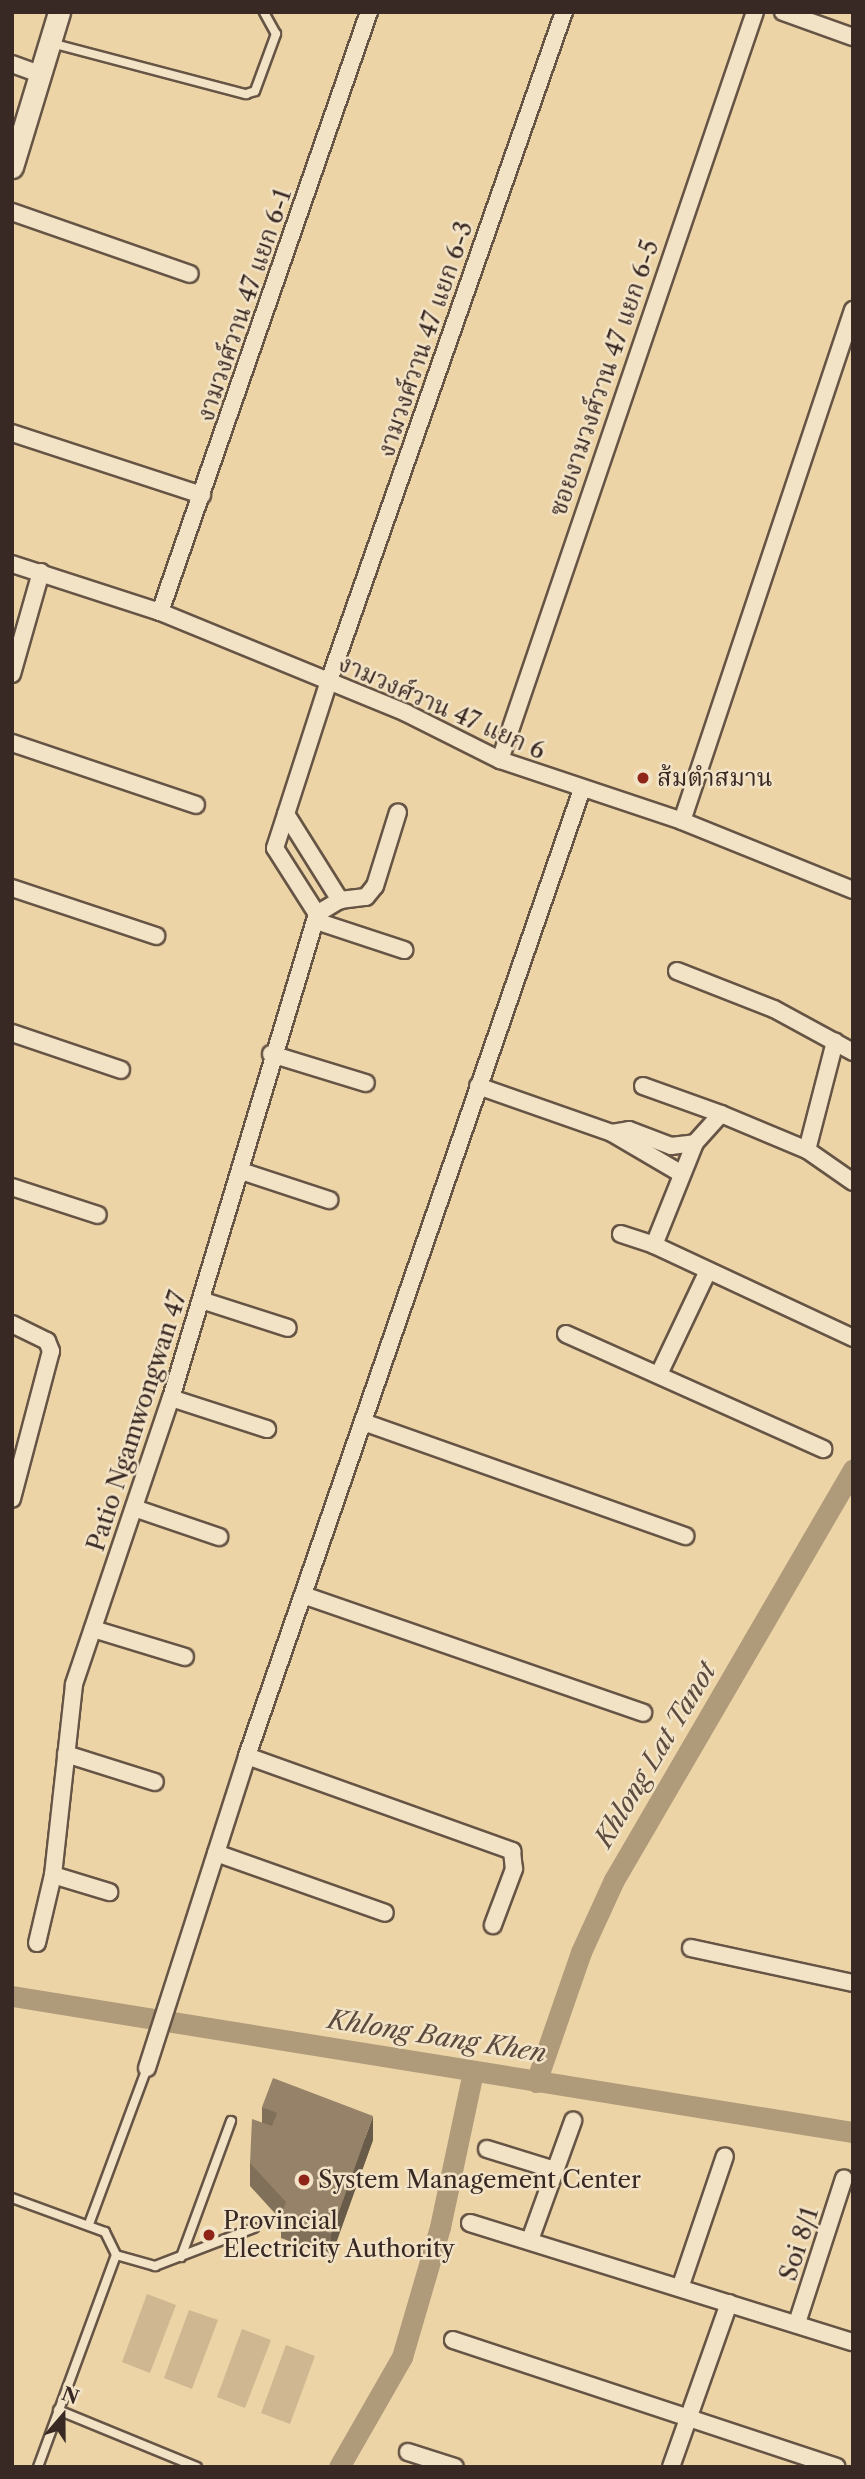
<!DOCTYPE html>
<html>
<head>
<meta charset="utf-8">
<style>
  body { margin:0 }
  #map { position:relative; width:865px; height:2479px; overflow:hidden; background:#ecd4a7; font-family:"Libre Caslon Text","Noto Serif Thai",serif }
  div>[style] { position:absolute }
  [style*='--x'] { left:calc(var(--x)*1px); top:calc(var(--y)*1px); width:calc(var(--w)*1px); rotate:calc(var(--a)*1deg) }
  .green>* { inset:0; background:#ceb791 }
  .canal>* { height:21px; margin:-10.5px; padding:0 10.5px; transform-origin:10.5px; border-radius:10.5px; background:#af9a7a }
  .roads { filter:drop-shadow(2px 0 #665445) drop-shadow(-2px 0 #665445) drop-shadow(0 2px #665445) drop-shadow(0 -2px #665445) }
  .service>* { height:8px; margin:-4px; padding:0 4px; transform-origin:4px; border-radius:4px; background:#f3e3c6 }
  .minor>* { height:16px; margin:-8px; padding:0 8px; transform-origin:8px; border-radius:8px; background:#f3e3c6 }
  .tertiary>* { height:21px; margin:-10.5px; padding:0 10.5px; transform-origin:10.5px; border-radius:10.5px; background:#f3e3c6 }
  .wall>* { inset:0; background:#817059 }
  .shaded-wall>* { inset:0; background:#695b49 }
  .building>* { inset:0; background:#968268 }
  .dots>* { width:19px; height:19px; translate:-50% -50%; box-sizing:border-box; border:4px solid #f3e3c6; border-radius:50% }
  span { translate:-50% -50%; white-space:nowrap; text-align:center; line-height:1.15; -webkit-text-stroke:5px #f3e3c6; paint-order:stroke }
  .street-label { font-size:24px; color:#392924 }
  .poi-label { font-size:24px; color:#392924 }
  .left { translate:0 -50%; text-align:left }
  .water-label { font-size:26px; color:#5c4b3e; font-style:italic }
  .frame { position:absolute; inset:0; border:14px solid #392924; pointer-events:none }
  .north { position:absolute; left:28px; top:2381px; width:70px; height:70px; -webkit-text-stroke:5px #f3e3c6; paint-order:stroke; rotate:20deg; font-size:19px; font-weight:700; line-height:28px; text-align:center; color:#392924 }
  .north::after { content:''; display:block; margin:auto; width:24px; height:32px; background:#392924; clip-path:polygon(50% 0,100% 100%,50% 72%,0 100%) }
</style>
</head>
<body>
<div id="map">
  <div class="green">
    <i style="clip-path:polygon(147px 2294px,176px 2305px,150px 2373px,122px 2362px)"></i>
    <i style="clip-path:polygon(189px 2310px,218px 2320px,192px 2389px,164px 2378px)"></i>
    <i style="clip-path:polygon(242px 2329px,271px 2340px,245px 2408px,217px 2397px)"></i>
    <i style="clip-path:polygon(286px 2345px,315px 2356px,290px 2424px,261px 2413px)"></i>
  </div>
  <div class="canal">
    <i style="--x:12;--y:1996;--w:852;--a:9.19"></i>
    <i style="--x:536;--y:2082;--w:138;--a:-70.9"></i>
    <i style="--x:581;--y:1952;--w:79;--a:-65.4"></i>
    <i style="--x:614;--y:1880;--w:475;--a:-59.8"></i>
    <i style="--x:339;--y:2467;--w:127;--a:-60.2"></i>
    <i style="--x:402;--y:2357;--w:135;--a:-73.7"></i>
    <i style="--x:440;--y:2227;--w:158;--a:-78"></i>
  </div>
  <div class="roads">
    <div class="service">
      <i style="--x:51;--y:43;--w:202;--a:14.7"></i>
      <i style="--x:246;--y:94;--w:9;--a:-18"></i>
      <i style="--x:255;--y:91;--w:61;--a:-69.8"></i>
      <i style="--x:276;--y:34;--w:25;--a:-119"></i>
      <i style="--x:12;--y:2198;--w:99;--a:20.1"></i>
      <i style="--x:105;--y:2232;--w:25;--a:64"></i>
      <i style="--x:116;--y:2255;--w:226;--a:110.2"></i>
      <i style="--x:89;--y:2224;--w:166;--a:-69.6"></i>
      <i style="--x:116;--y:2255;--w:41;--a:15.8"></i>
      <i style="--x:155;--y:2266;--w:106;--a:-21"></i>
      <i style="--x:181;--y:2257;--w:145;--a:-69.8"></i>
      <i style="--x:58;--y:2410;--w:150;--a:22.3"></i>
    </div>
    <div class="minor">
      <i style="--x:783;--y:12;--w:74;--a:19.7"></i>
      <i style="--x:12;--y:64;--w:30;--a:20"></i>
      <i style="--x:12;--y:212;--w:188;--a:19.2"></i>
      <i style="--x:12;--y:433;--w:200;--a:18.1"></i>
      <i style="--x:12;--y:564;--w:156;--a:18"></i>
      <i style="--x:160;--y:612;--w:266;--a:22.3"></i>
      <i style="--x:406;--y:713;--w:105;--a:26.6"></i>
      <i style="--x:500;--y:760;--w:192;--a:18.5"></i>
      <i style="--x:682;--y:821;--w:184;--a:22"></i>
      <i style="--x:160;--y:612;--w:635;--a:-70.8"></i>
      <i style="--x:12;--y:674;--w:106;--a:-74.1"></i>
      <i style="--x:12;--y:743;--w:194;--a:18.6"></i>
      <i style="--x:500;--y:760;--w:790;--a:-71.18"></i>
      <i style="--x:286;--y:814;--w:102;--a:57.9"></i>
      <i style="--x:340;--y:900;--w:27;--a:149"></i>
      <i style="--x:317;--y:914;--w:78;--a:-122.5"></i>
      <i style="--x:275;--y:848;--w:36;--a:-72"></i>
      <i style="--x:286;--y:814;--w:140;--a:-72.1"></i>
      <i style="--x:329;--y:681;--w:709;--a:-70.65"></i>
      <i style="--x:682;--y:821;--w:539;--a:-71.5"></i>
      <i style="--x:12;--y:888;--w:152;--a:18.4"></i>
      <i style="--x:340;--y:900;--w:26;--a:-7"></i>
      <i style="--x:366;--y:897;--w:14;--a:-51"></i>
      <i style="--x:375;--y:886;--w:77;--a:-72.7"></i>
      <i style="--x:316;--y:921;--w:93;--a:18.2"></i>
      <i style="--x:677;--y:971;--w:104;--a:21.4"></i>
      <i style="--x:774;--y:1009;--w:90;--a:28.6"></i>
      <i style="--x:12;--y:1033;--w:115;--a:18.7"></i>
      <i style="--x:271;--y:1054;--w:99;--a:17"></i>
      <i style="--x:478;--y:1086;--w:142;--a:19.3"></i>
      <i style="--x:612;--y:1133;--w:81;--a:30.4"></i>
      <i style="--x:643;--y:1086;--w:83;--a:19.7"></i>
      <i style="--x:612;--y:1133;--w:17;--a:-10"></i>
      <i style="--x:629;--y:1130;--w:45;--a:20.9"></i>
      <i style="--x:671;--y:1146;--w:24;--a:-7"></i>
      <i style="--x:807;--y:1150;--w:112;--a:-75.5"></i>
      <i style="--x:241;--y:1171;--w:93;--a:18.2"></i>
      <i style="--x:853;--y:1182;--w:56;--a:-145.2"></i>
      <i style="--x:807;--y:1150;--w:93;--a:-157.3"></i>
      <i style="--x:721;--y:1114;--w:39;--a:132"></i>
      <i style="--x:695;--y:1143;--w:110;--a:111.9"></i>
      <i style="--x:654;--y:1245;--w:220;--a:25"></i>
      <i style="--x:12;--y:1187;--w:90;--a:18"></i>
      <i style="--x:621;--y:1234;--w:35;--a:18"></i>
      <i style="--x:201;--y:1300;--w:91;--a:17.8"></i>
      <i style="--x:12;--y:1324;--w:39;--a:26"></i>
      <i style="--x:47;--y:1341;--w:11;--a:68"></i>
      <i style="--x:51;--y:1351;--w:153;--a:104.8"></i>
      <i style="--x:566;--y:1334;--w:282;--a:24.1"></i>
      <i style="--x:659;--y:1374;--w:114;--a:-64.6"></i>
      <i style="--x:171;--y:1398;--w:101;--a:17.9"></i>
      <i style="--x:363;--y:1422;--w:342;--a:19.5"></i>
      <i style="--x:134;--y:1508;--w:90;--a:18.8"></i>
      <i style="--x:303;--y:1595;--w:360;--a:19.1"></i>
      <i style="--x:93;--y:1629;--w:96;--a:16.9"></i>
      <i style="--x:66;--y:1754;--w:93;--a:17.5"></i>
      <i style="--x:247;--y:1756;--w:282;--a:19.7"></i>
      <i style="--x:512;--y:1851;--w:18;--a:84"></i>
      <i style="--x:514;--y:1869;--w:60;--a:110.6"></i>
      <i style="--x:216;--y:1853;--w:179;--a:19.5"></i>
      <i style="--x:53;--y:1875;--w:59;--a:16.9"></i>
      <i style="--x:37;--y:1943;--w:70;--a:-76.8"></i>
      <i style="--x:53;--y:1875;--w:192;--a:-83.7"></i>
      <i style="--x:74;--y:1684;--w:302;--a:-71.3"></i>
      <i style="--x:171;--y:1398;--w:506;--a:-73.21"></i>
      <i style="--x:691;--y:1948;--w:166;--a:12.2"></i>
      <i style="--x:147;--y:2068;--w:328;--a:-72.2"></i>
      <i style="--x:247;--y:1756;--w:1020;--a:-70.89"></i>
      <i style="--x:487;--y:2149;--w:71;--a:17.2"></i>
      <i style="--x:470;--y:2223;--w:401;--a:17.3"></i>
      <i style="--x:530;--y:2240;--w:127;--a:-70.1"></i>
      <i style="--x:680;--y:2288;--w:139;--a:-71.2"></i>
      <i style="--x:797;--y:2323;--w:152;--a:-72"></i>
      <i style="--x:453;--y:2340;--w:404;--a:18.3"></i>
      <i style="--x:408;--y:2452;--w:49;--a:17.7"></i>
      <i style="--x:671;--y:2467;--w:174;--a:-70.5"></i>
    </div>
    <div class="tertiary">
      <i style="--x:12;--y:167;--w:162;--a:-73.1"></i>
    </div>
  </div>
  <div class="wall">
    <i style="clip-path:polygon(262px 2107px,373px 2140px,331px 2257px,281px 2238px,281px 2220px,250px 2186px,250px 2163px,262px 2123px)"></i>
  </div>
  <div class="shaded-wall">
    <i style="clip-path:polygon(373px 2116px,373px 2140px,331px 2257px,331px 2234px)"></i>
  </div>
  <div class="building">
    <i style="clip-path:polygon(273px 2078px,373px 2116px,331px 2234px,281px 2215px,286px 2202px,250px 2163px,252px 2119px,272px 2126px,277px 2113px,262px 2107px)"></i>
  </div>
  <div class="dots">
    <i style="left:643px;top:778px;background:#8f2418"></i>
    <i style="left:304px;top:2180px;background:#8f2418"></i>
    <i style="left:209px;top:2235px;background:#8f2418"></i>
  </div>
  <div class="street-label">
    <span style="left:244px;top:305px;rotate:-71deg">งามวงศ์วาน 47 แยก 6-1</span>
    <span style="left:425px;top:339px;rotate:-71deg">งามวงศ์วาน 47 แยก 6-3</span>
    <span style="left:604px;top:378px;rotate:-71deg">ซอยงามวงศ์วาน 47 แยก 6-5</span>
    <span style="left:442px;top:707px;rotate:24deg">งามวงศ์วาน 47 แยก 6</span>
    <span style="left:137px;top:1421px;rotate:-72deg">Patio Ngamwongwan 47</span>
    <span style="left:799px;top:2244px;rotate:-72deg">Soi 8/1</span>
  </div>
  <div class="poi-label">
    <span class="left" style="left:657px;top:778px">ส้มตำสมาน</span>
    <span class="left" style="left:318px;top:2180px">System Management Center</span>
    <span class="left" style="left:223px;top:2235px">Provincial<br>Electricity Authority</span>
  </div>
  <div class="water-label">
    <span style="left:656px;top:1755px;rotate:-59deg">Khlong Lat Tanot</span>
    <span style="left:437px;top:2037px;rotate:9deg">Khlong Bang Khen</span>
  </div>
  <div class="frame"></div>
  <div class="north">N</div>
</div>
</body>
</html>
